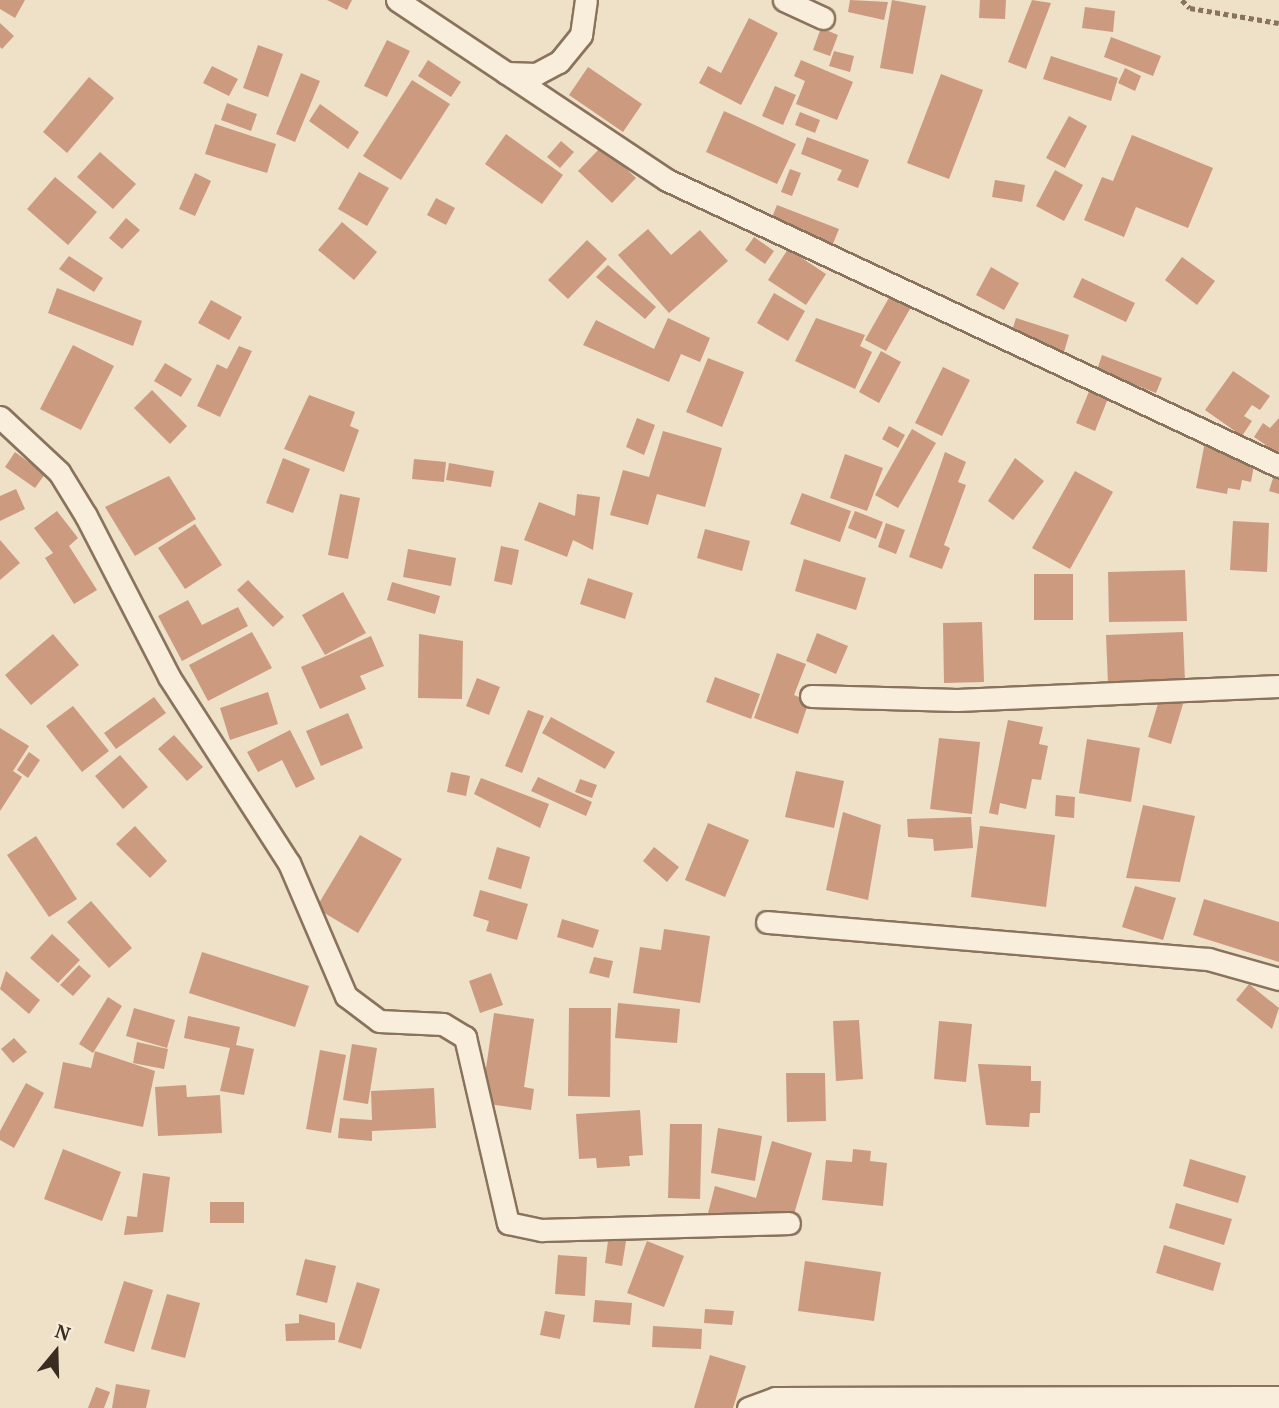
<!DOCTYPE html>
<html>
<head>
<meta charset="utf-8">
<style>
  body { margin:0 }
  #map { position:relative; width:1279px; height:1408px; overflow:hidden; background:#eee1c8; font-family:"PT Serif",serif }
  div>[style] { position:absolute }
  [style*='--x'] { left:calc(var(--x)*1px); top:calc(var(--y)*1px); width:calc(var(--w)*1px); rotate:calc(var(--a)*1deg) }
  .building>* { inset:0; background:#cc9a7f }
  .path>* { height:4.5px; margin-top:-2.25px; transform-origin:0; background:repeating-linear-gradient(90deg,#8a735d 0 5px,transparent 0 8.5px) }
  .roads { filter:drop-shadow(2px 0 #8a735d) drop-shadow(-2px 0 #8a735d) drop-shadow(0 2px #8a735d) drop-shadow(0 -2px #8a735d) }
  .street>* { height:21px; margin:-10.5px; padding:0 10.5px; transform-origin:10.5px; border-radius:10.5px; background:#f9eedc }
  span { translate:-50% -50%; white-space:nowrap; text-align:center; line-height:1.15; -webkit-text-stroke:5px #f6ebd8; paint-order:stroke }
  .north { position:absolute; left:21px; top:1317px; width:70px; height:70px; -webkit-text-stroke:5px #f6ebd8; paint-order:stroke; rotate:19deg; font-size:19px; font-weight:700; line-height:28px; text-align:center; color:#3b2c21 }
  .north::after { content:''; display:block; margin:auto; width:24px; height:32px; background:#3b2c21; clip-path:polygon(50% 0,100% 100%,50% 72%,0 100%) }
</style>
</head>
<body>
<div id="map">
  <div class="building">
    <i style="clip-path:polygon(0 0,25px 0,15px 18px,0 9px)"></i>
    <i style="clip-path:polygon(327px 0,352px 0,347px 10px)"></i>
    <i style="clip-path:polygon(850px 0,888px 2px,884px 20px,848px 12px)"></i>
    <i style="clip-path:polygon(892px 0,926px 6px,913px 74px,880px 68px)"></i>
    <i style="clip-path:polygon(980px 0,1006px 0,1005px 19px,979px 18px)"></i>
    <i style="clip-path:polygon(1032px 0,1051px 3px,1026px 69px,1008px 62px)"></i>
    <i style="clip-path:polygon(1085px 7px,1115px 11px,1113px 32px,1082px 28px)"></i>
    <i style="clip-path:polygon(749px 18px,778px 33px,741px 105px,699px 83px,708px 66px,721px 73px)"></i>
    <i style="clip-path:polygon(0 23px,14px 36px,2px 49px,0 47px)"></i>
    <i style="clip-path:polygon(821px 28px,838px 35px,830px 56px,813px 50px)"></i>
    <i style="clip-path:polygon(1111px 37px,1161px 56px,1153px 76px,1104px 57px)"></i>
    <i style="clip-path:polygon(387px 40px,410px 51px,387px 97px,364px 86px)"></i>
    <i style="clip-path:polygon(258px 45px,283px 54px,268px 97px,243px 88px)"></i>
    <i style="clip-path:polygon(834px 51px,854px 56px,850px 72px,829px 66px)"></i>
    <i style="clip-path:polygon(1051px 56px,1118px 78px,1111px 101px,1043px 79px)"></i>
    <i style="clip-path:polygon(428px 60px,461px 82px,451px 97px,418px 76px)"></i>
    <i style="clip-path:polygon(801px 60px,853px 82px,837px 120px,796px 104px,805px 81px,794px 76px)"></i>
    <i style="clip-path:polygon(212px 66px,238px 79px,229px 96px,203px 83px)"></i>
    <i style="clip-path:polygon(588px 67px,642px 104px,623px 132px,569px 95px)"></i>
    <i style="clip-path:polygon(1125px 68px,1141px 76px,1135px 91px,1118px 83px)"></i>
    <i style="clip-path:polygon(301px 73px,320px 81px,295px 142px,276px 134px)"></i>
    <i style="clip-path:polygon(941px 74px,983px 90px,949px 179px,907px 163px)"></i>
    <i style="clip-path:polygon(89px 77px,114px 98px,67px 153px,43px 132px)"></i>
    <i style="clip-path:polygon(412px 80px,450px 104px,401px 180px,363px 156px)"></i>
    <i style="clip-path:polygon(775px 86px,796px 95px,783px 125px,762px 116px)"></i>
    <i style="clip-path:polygon(227px 103px,257px 114px,251px 131px,221px 120px)"></i>
    <i style="clip-path:polygon(320px 104px,359px 132px,348px 149px,309px 121px)"></i>
    <i style="clip-path:polygon(724px 111px,796px 144px,777px 184px,706px 152px)"></i>
    <i style="clip-path:polygon(800px 112px,820px 120px,815px 133px,795px 125px)"></i>
    <i style="clip-path:polygon(1069px 116px,1087px 126px,1065px 168px,1046px 158px)"></i>
    <i style="clip-path:polygon(215px 124px,276px 144px,267px 173px,205px 154px)"></i>
    <i style="clip-path:polygon(506px 134px,563px 175px,542px 204px,485px 164px)"></i>
    <i style="clip-path:polygon(1132px 135px,1213px 168px,1188px 228px,1136px 207px,1124px 237px,1084px 220px,1102px 177px,1113px 181px)"></i>
    <i style="clip-path:polygon(807px 137px,869px 160px,858px 188px,837px 180px,842px 170px,801px 154px)"></i>
    <i style="clip-path:polygon(561px 141px,574px 152px,560px 168px,547px 157px)"></i>
    <i style="clip-path:polygon(602px 146px,636px 178px,612px 203px,578px 171px)"></i>
    <i style="clip-path:polygon(100px 152px,136px 184px,113px 209px,77px 177px)"></i>
    <i style="clip-path:polygon(790px 169px,801px 173px,792px 196px,781px 192px)"></i>
    <i style="clip-path:polygon(1055px 170px,1083px 185px,1064px 221px,1036px 206px)"></i>
    <i style="clip-path:polygon(359px 172px,389px 188px,367px 226px,338px 209px)"></i>
    <i style="clip-path:polygon(195px 173px,211px 181px,195px 216px,179px 209px)"></i>
    <i style="clip-path:polygon(55px 177px,97px 212px,68px 245px,27px 209px)"></i>
    <i style="clip-path:polygon(995px 180px,1025px 185px,1022px 202px,992px 197px)"></i>
    <i style="clip-path:polygon(436px 198px,455px 208px,446px 225px,427px 215px)"></i>
    <i style="clip-path:polygon(777px 205px,839px 229px,828px 256px,766px 232px)"></i>
    <i style="clip-path:polygon(126px 218px,140px 230px,122px 249px,109px 238px)"></i>
    <i style="clip-path:polygon(342px 222px,377px 252px,354px 280px,318px 250px)"></i>
    <i style="clip-path:polygon(648px 229px,671px 255px,700px 230px,728px 261px,669px 313px,618px 255px)"></i>
    <i style="clip-path:polygon(754px 237px,774px 251px,765px 264px,745px 250px)"></i>
    <i style="clip-path:polygon(587px 240px,607px 259px,568px 299px,548px 280px)"></i>
    <i style="clip-path:polygon(788px 249px,826px 274px,806px 305px,768px 280px)"></i>
    <i style="clip-path:polygon(69px 256px,103px 278px,94px 292px,59px 269px)"></i>
    <i style="clip-path:polygon(1182px 257px,1215px 281px,1197px 305px,1165px 280px)"></i>
    <i style="clip-path:polygon(608px 265px,656px 307px,645px 319px,596px 277px)"></i>
    <i style="clip-path:polygon(991px 267px,1019px 283px,1004px 310px,976px 295px)"></i>
    <i style="clip-path:polygon(1082px 278px,1135px 303px,1126px 322px,1073px 297px)"></i>
    <i style="clip-path:polygon(57px 288px,142px 321px,133px 346px,48px 313px)"></i>
    <i style="clip-path:polygon(774px 293px,805px 311px,788px 341px,757px 323px)"></i>
    <i style="clip-path:polygon(890px 296px,911px 307px,886px 351px,865px 340px)"></i>
    <i style="clip-path:polygon(211px 300px,242px 317px,229px 340px,198px 323px)"></i>
    <i style="clip-path:polygon(668px 318px,710px 338px,700px 362px,681px 354px,669px 382px,583px 345px,596px 320px,654px 349px)"></i>
    <i style="clip-path:polygon(816px 318px,865px 335px,860px 346px,872px 352px,855px 389px,795px 361px)"></i>
    <i style="clip-path:polygon(1016px 318px,1069px 335px,1064px 352px,1011px 334px)"></i>
    <i style="clip-path:polygon(73px 345px,114px 366px,81px 430px,40px 409px)"></i>
    <i style="clip-path:polygon(239px 346px,252px 351px,220px 417px,197px 406px,217px 364px,227px 369px)"></i>
    <i style="clip-path:polygon(881px 351px,901px 362px,879px 403px,859px 392px)"></i>
    <i style="clip-path:polygon(1102px 355px,1162px 378px,1156px 393px,1097px 370px)"></i>
    <i style="clip-path:polygon(708px 358px,744px 372px,722px 427px,686px 412px)"></i>
    <i style="clip-path:polygon(165px 363px,192px 379px,181px 397px,154px 381px)"></i>
    <i style="clip-path:polygon(943px 367px,970px 380px,942px 436px,915px 423px)"></i>
    <i style="clip-path:polygon(1233px 371px,1270px 396px,1260px 410px,1252px 405px,1244px 416px,1252px 421px,1242px 436px,1205px 410px)"></i>
    <i style="clip-path:polygon(1090px 389px,1109px 396px,1095px 431px,1076px 423px)"></i>
    <i style="clip-path:polygon(152px 390px,187px 426px,170px 444px,134px 408px)"></i>
    <i style="clip-path:polygon(309px 395px,355px 412px,350px 426px,359px 430px,344px 472px,284px 449px)"></i>
    <i style="clip-path:polygon(637px 418px,655px 425px,644px 455px,626px 447px)"></i>
    <i style="clip-path:polygon(1279px 418px,1279px 454px,1254px 437px,1263px 423px,1270px 428px)"></i>
    <i style="clip-path:polygon(889px 426px,905px 435px,898px 448px,882px 439px)"></i>
    <i style="clip-path:polygon(912px 429px,936px 443px,898px 508px,875px 495px)"></i>
    <i style="clip-path:polygon(663px 431px,722px 448px,705px 507px,657px 494px,648px 525px,610px 515px,623px 470px,649px 477px)"></i>
    <i style="clip-path:polygon(1206px 437px,1255px 460px,1251px 482px,1242px 480px,1240px 490px,1228px 488px,1227px 494px,1196px 488px)"></i>
    <i style="clip-path:polygon(15px 452px,45px 474px,35px 488px,5px 467px)"></i>
    <i style="clip-path:polygon(945px 452px,966px 462px,958px 482px,966px 485px,944px 545px,950px 548px,942px 569px,909px 557px)"></i>
    <i style="clip-path:polygon(845px 454px,883px 468px,867px 511px,830px 498px)"></i>
    <i style="clip-path:polygon(283px 458px,310px 469px,293px 513px,266px 503px)"></i>
    <i style="clip-path:polygon(1015px 458px,1044px 481px,1013px 520px,988px 501px)"></i>
    <i style="clip-path:polygon(414px 459px,446px 462px,444px 482px,412px 479px)"></i>
    <i style="clip-path:polygon(449px 463px,494px 471px,491px 487px,446px 480px)"></i>
    <i style="clip-path:polygon(1075px 471px,1113px 492px,1070px 569px,1032px 548px)"></i>
    <i style="clip-path:polygon(1275px 472px,1279px 473px,1279px 494px,1269px 491px)"></i>
    <i style="clip-path:polygon(169px 476px,196px 519px,135px 556px,105px 507px)"></i>
    <i style="clip-path:polygon(16px 489px,25px 509px,0 521px,0 496px)"></i>
    <i style="clip-path:polygon(802px 493px,851px 511px,840px 542px,790px 524px)"></i>
    <i style="clip-path:polygon(340px 494px,360px 498px,348px 559px,328px 555px)"></i>
    <i style="clip-path:polygon(577px 494px,600px 497px,593px 550px,573px 540px,567px 557px,524px 540px,539px 502px,575px 516px)"></i>
    <i style="clip-path:polygon(57px 511px,78px 538px,69px 546px,97px 590px,74px 604px,45px 558px,53px 553px,34px 528px)"></i>
    <i style="clip-path:polygon(855px 511px,883px 522px,876px 539px,848px 528px)"></i>
    <i style="clip-path:polygon(1233px 521px,1269px 523px,1267px 572px,1230px 570px)"></i>
    <i style="clip-path:polygon(886px 523px,905px 530px,896px 554px,878px 547px)"></i>
    <i style="clip-path:polygon(195px 524px,222px 565px,185px 589px,158px 548px)"></i>
    <i style="clip-path:polygon(705px 529px,750px 541px,742px 571px,697px 558px)"></i>
    <i style="clip-path:polygon(0 540px,20px 563px,0 580px)"></i>
    <i style="clip-path:polygon(501px 546px,519px 550px,512px 585px,494px 581px)"></i>
    <i style="clip-path:polygon(408px 549px,456px 558px,451px 586px,403px 577px)"></i>
    <i style="clip-path:polygon(804px 559px,866px 578px,856px 610px,795px 591px)"></i>
    <i style="clip-path:polygon(1185px 570px,1187px 621px,1109px 622px,1108px 572px)"></i>
    <i style="clip-path:polygon(1034px 574px,1073px 574px,1073px 620px,1034px 620px)"></i>
    <i style="clip-path:polygon(588px 578px,633px 593px,625px 619px,580px 604px)"></i>
    <i style="clip-path:polygon(248px 580px,284px 617px,273px 627px,237px 590px)"></i>
    <i style="clip-path:polygon(392px 582px,440px 596px,435px 614px,387px 600px)"></i>
    <i style="clip-path:polygon(343px 592px,366px 633px,325px 655px,302px 615px)"></i>
    <i style="clip-path:polygon(188px 600px,202px 625px,238px 607px,248px 626px,182px 661px,158px 616px)"></i>
    <i style="clip-path:polygon(982px 622px,984px 682px,944px 683px,943px 623px)"></i>
    <i style="clip-path:polygon(252px 632px,272px 668px,208px 701px,189px 665px)"></i>
    <i style="clip-path:polygon(1183px 632px,1185px 682px,1108px 684px,1106px 635px)"></i>
    <i style="clip-path:polygon(817px 633px,848px 646px,836px 674px,806px 661px)"></i>
    <i style="clip-path:polygon(53px 634px,79px 665px,31px 705px,5px 675px)"></i>
    <i style="clip-path:polygon(419px 634px,463px 641px,462px 699px,418px 698px)"></i>
    <i style="clip-path:polygon(371px 636px,384px 666px,360px 676px,366px 689px,320px 709px,301px 667px)"></i>
    <i style="clip-path:polygon(777px 653px,806px 664px,794px 695px,809px 701px,798px 734px,754px 718px)"></i>
    <i style="clip-path:polygon(715px 677px,760px 694px,751px 719px,706px 702px)"></i>
    <i style="clip-path:polygon(477px 678px,500px 687px,489px 715px,466px 706px)"></i>
    <i style="clip-path:polygon(268px 692px,278px 724px,230px 740px,220px 708px)"></i>
    <i style="clip-path:polygon(154px 697px,166px 713px,116px 749px,104px 733px)"></i>
    <i style="clip-path:polygon(1160px 697px,1183px 704px,1171px 744px,1148px 737px)"></i>
    <i style="clip-path:polygon(73px 706px,109px 751px,82px 772px,46px 726px)"></i>
    <i style="clip-path:polygon(528px 710px,544px 716px,522px 773px,505px 766px)"></i>
    <i style="clip-path:polygon(348px 713px,363px 748px,321px 766px,306px 731px)"></i>
    <i style="clip-path:polygon(551px 717px,615px 752px,605px 769px,542px 733px)"></i>
    <i style="clip-path:polygon(1008px 720px,1043px 727px,1039px 744px,1048px 746px,1041px 780px,1032px 779px,1026px 809px,1000px 803px,998px 815px,989px 813px)"></i>
    <i style="clip-path:polygon(0 728px,29px 746px,13px 771px,22px 777px,0 811px)"></i>
    <i style="clip-path:polygon(290px 730px,315px 779px,296px 788px,282px 760px,258px 772px,247px 752px)"></i>
    <i style="clip-path:polygon(174px 735px,203px 767px,187px 781px,158px 749px)"></i>
    <i style="clip-path:polygon(939px 738px,980px 742px,972px 814px,930px 809px)"></i>
    <i style="clip-path:polygon(1087px 739px,1140px 748px,1131px 802px,1079px 793px)"></i>
    <i style="clip-path:polygon(29px 752px,40px 760px,28px 778px,17px 770px)"></i>
    <i style="clip-path:polygon(120px 755px,148px 787px,123px 809px,95px 776px)"></i>
    <i style="clip-path:polygon(796px 771px,844px 781px,834px 828px,785px 817px)"></i>
    <i style="clip-path:polygon(451px 772px,470px 776px,466px 796px,447px 792px)"></i>
    <i style="clip-path:polygon(538px 777px,592px 802px,586px 816px,531px 791px)"></i>
    <i style="clip-path:polygon(481px 778px,549px 804px,540px 828px,474px 794px)"></i>
    <i style="clip-path:polygon(580px 779px,597px 785px,592px 798px,575px 792px)"></i>
    <i style="clip-path:polygon(1056px 795px,1075px 797px,1074px 818px,1055px 816px)"></i>
    <i style="clip-path:polygon(1143px 805px,1195px 816px,1180px 882px,1126px 878px)"></i>
    <i style="clip-path:polygon(843px 812px,881px 825px,868px 900px,826px 890px)"></i>
    <i style="clip-path:polygon(971px 817px,973px 848px,934px 851px,933px 839px,908px 837px,907px 819px)"></i>
    <i style="clip-path:polygon(708px 823px,749px 840px,725px 897px,685px 880px)"></i>
    <i style="clip-path:polygon(135px 826px,167px 861px,150px 878px,116px 844px)"></i>
    <i style="clip-path:polygon(980px 826px,1055px 835px,1046px 907px,971px 897px)"></i>
    <i style="clip-path:polygon(360px 835px,402px 859px,358px 933px,316px 908px)"></i>
    <i style="clip-path:polygon(36px 836px,77px 899px,49px 917px,7px 855px)"></i>
    <i style="clip-path:polygon(497px 847px,530px 857px,521px 889px,488px 879px)"></i>
    <i style="clip-path:polygon(654px 847px,679px 867px,667px 882px,643px 861px)"></i>
    <i style="clip-path:polygon(1135px 886px,1176px 898px,1163px 940px,1122px 927px)"></i>
    <i style="clip-path:polygon(480px 890px,528px 904px,517px 940px,486px 931px,489px 921px,473px 916px)"></i>
    <i style="clip-path:polygon(1204px 899px,1279px 922px,1279px 962px,1193px 935px)"></i>
    <i style="clip-path:polygon(91px 901px,132px 948px,109px 968px,67px 922px)"></i>
    <i style="clip-path:polygon(562px 919px,599px 930px,593px 948px,557px 937px)"></i>
    <i style="clip-path:polygon(664px 929px,710px 936px,700px 1003px,633px 993px,640px 947px,661px 950px)"></i>
    <i style="clip-path:polygon(52px 934px,80px 960px,58px 983px,30px 958px)"></i>
    <i style="clip-path:polygon(202px 952px,309px 986px,295px 1027px,189px 993px)"></i>
    <i style="clip-path:polygon(594px 957px,613px 961px,609px 978px,589px 973px)"></i>
    <i style="clip-path:polygon(79px 965px,91px 976px,73px 996px,60px 985px)"></i>
    <i style="clip-path:polygon(6px 971px,40px 1000px,29px 1014px,0 989px)"></i>
    <i style="clip-path:polygon(491px 973px,503px 1005px,480px 1013px,469px 981px)"></i>
    <i style="clip-path:polygon(1249px 984px,1279px 1008px,1272px 1029px,1236px 1000px)"></i>
    <i style="clip-path:polygon(108px 997px,122px 1006px,93px 1053px,79px 1044px)"></i>
    <i style="clip-path:polygon(618px 1003px,680px 1009px,677px 1043px,615px 1038px)"></i>
    <i style="clip-path:polygon(134px 1008px,175px 1020px,167px 1048px,126px 1036px)"></i>
    <i style="clip-path:polygon(569px 1008px,611px 1008px,610px 1097px,568px 1096px)"></i>
    <i style="clip-path:polygon(494px 1013px,534px 1019px,524px 1087px,534px 1089px,531px 1110px,481px 1103px)"></i>
    <i style="clip-path:polygon(188px 1016px,240px 1027px,236px 1045px,254px 1049px,244px 1095px,220px 1091px,230px 1048px,184px 1038px)"></i>
    <i style="clip-path:polygon(859px 1020px,863px 1079px,836px 1081px,833px 1021px)"></i>
    <i style="clip-path:polygon(939px 1021px,972px 1024px,966px 1082px,934px 1079px)"></i>
    <i style="clip-path:polygon(14px 1038px,27px 1052px,13px 1063px,1px 1049px)"></i>
    <i style="clip-path:polygon(137px 1042px,168px 1049px,164px 1069px,133px 1063px)"></i>
    <i style="clip-path:polygon(352px 1044px,377px 1048px,368px 1104px,343px 1100px)"></i>
    <i style="clip-path:polygon(320px 1050px,346px 1055px,331px 1133px,306px 1129px)"></i>
    <i style="clip-path:polygon(95px 1051px,155px 1071px,143px 1127px,54px 1108px,63px 1062px,91px 1068px)"></i>
    <i style="clip-path:polygon(978px 1064px,1031px 1066px,1031px 1081px,1041px 1081px,1040px 1113px,1030px 1113px,1029px 1127px,986px 1125px)"></i>
    <i style="clip-path:polygon(786px 1073px,825px 1073px,826px 1121px,787px 1122px)"></i>
    <i style="clip-path:polygon(26px 1083px,44px 1093px,14px 1148px,0 1140px,0 1131px)"></i>
    <i style="clip-path:polygon(186px 1085px,187px 1097px,220px 1095px,222px 1133px,158px 1136px,155px 1087px)"></i>
    <i style="clip-path:polygon(434px 1088px,436px 1128px,372px 1131px,372px 1141px,338px 1138px,340px 1118px,372px 1120px,371px 1091px)"></i>
    <i style="clip-path:polygon(640px 1110px,643px 1155px,629px 1156px,630px 1166px,597px 1168px,596px 1158px,579px 1159px,576px 1114px)"></i>
    <i style="clip-path:polygon(670px 1124px,702px 1124px,700px 1199px,668px 1198px)"></i>
    <i style="clip-path:polygon(718px 1128px,762px 1136px,755px 1181px,711px 1173px)"></i>
    <i style="clip-path:polygon(772px 1141px,812px 1153px,792px 1221px,758px 1211px,752px 1230px,707px 1217px,715px 1186px,756px 1198px)"></i>
    <i style="clip-path:polygon(63px 1149px,121px 1172px,102px 1221px,44px 1199px)"></i>
    <i style="clip-path:polygon(853px 1149px,871px 1151px,870px 1161px,887px 1163px,883px 1206px,822px 1200px,826px 1160px,852px 1162px)"></i>
    <i style="clip-path:polygon(1190px 1159px,1246px 1176px,1238px 1203px,1183px 1186px)"></i>
    <i style="clip-path:polygon(143px 1173px,170px 1177px,163px 1232px,124px 1235px,127px 1216px,137px 1217px)"></i>
    <i style="clip-path:polygon(210px 1202px,244px 1202px,244px 1223px,210px 1223px)"></i>
    <i style="clip-path:polygon(1176px 1203px,1232px 1219px,1224px 1245px,1169px 1228px)"></i>
    <i style="clip-path:polygon(610px 1226px,628px 1229px,622px 1266px,605px 1263px)"></i>
    <i style="clip-path:polygon(647px 1241px,684px 1256px,664px 1307px,627px 1293px)"></i>
    <i style="clip-path:polygon(1164px 1245px,1221px 1263px,1213px 1291px,1156px 1273px)"></i>
    <i style="clip-path:polygon(558px 1255px,587px 1257px,585px 1296px,555px 1294px)"></i>
    <i style="clip-path:polygon(305px 1259px,336px 1266px,327px 1303px,296px 1295px)"></i>
    <i style="clip-path:polygon(805px 1261px,881px 1272px,874px 1321px,798px 1311px)"></i>
    <i style="clip-path:polygon(124px 1281px,153px 1290px,134px 1352px,104px 1343px)"></i>
    <i style="clip-path:polygon(357px 1282px,380px 1289px,361px 1349px,338px 1342px)"></i>
    <i style="clip-path:polygon(167px 1294px,200px 1303px,185px 1358px,151px 1349px)"></i>
    <i style="clip-path:polygon(595px 1300px,632px 1303px,630px 1325px,593px 1322px)"></i>
    <i style="clip-path:polygon(705px 1309px,734px 1311px,732px 1325px,704px 1323px)"></i>
    <i style="clip-path:polygon(545px 1311px,565px 1315px,560px 1339px,540px 1335px)"></i>
    <i style="clip-path:polygon(299px 1314px,335px 1323px,335px 1340px,286px 1341px,285px 1324px,299px 1323px)"></i>
    <i style="clip-path:polygon(653px 1326px,702px 1329px,701px 1349px,652px 1347px)"></i>
    <i style="clip-path:polygon(710px 1355px,746px 1366px,733px 1408px,694px 1408px)"></i>
    <i style="clip-path:polygon(116px 1384px,150px 1390px,146px 1408px,112px 1408px)"></i>
    <i style="clip-path:polygon(96px 1387px,110px 1392px,104px 1408px,88px 1408px)"></i>
  </div>
  <div class="path">
    <i style="--x:1182;--y:0;--w:11;--a:45"></i>
    <i style="--x:1190;--y:8;--w:90;--a:9.6"></i>
  </div>
  <div class="roads">
    <div class="street">
      <i style="--x:397;--y:0;--w:324;--a:33.7"></i>
      <i style="--x:667;--y:180;--w:676;--a:25.05"></i>
      <i style="--x:784;--y:0;--w:43;--a:24.8"></i>
      <i style="--x:506;--y:73;--w:30;--a:2"></i>
      <i style="--x:536;--y:74;--w:26;--a:-28"></i>
      <i style="--x:559;--y:62;--w:35;--a:-51"></i>
      <i style="--x:581;--y:35;--w:35;--a:-82"></i>
      <i style="--x:0;--y:417;--w:81;--a:43"></i>
      <i style="--x:59;--y:472;--w:52;--a:58.5"></i>
      <i style="--x:86;--y:516;--w:181;--a:62.7"></i>
      <i style="--x:169;--y:677;--w:221;--a:57.2"></i>
      <i style="--x:289;--y:863;--w:145;--a:66.8"></i>
      <i style="--x:346;--y:996;--w:41;--a:37.1"></i>
      <i style="--x:379;--y:1021;--w:64;--a:2.7"></i>
      <i style="--x:443;--y:1024;--w:26;--a:31"></i>
      <i style="--x:465;--y:1037;--w:191;--a:77"></i>
      <i style="--x:508;--y:1223;--w:35;--a:12"></i>
      <i style="--x:542;--y:1230;--w:247;--a:-1.6"></i>
      <i style="--x:811;--y:696;--w:146;--a:1.6"></i>
      <i style="--x:957;--y:700;--w:322;--a:-2.5"></i>
      <i style="--x:767;--y:922;--w:443;--a:4.8"></i>
      <i style="--x:1208;--y:959;--w:74;--a:15.7"></i>
      <i style="--x:748;--y:1408;--w:29;--a:-20"></i>
      <i style="--x:775;--y:1398;--w:504;--a:-0.11"></i>
    </div>
  </div>
  <div class="north">N</div>
</div>
</body>
</html>
